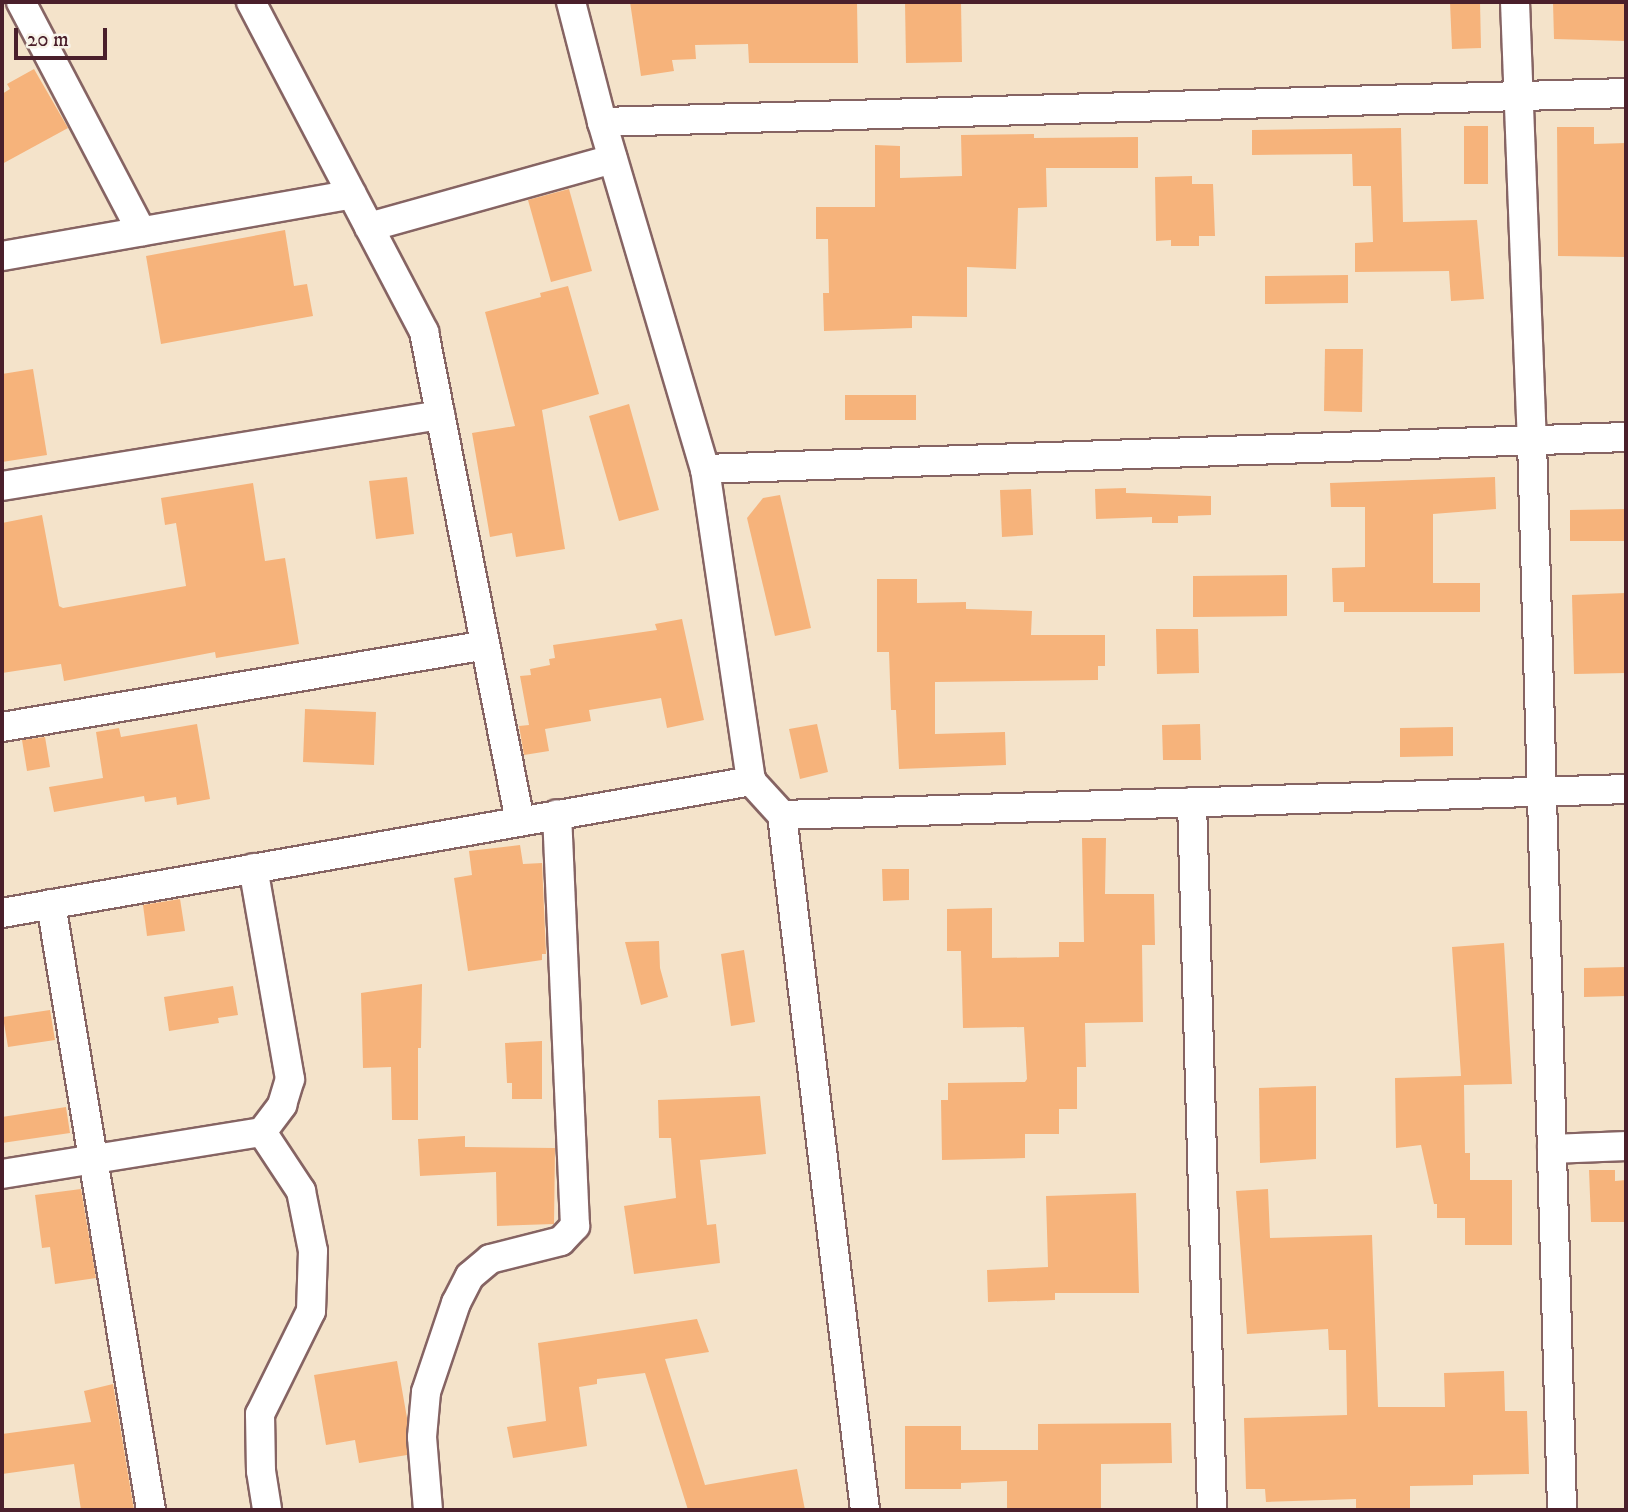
<!DOCTYPE html>
<html>
<head>
<meta charset="utf-8">
<style>
  body { margin:0 }
  #map { position:relative; width:1628px; height:1512px; overflow:hidden; background:#f4e3ca; font-family:"IM FELL DW Pica",serif }
  div>[style] { position:absolute }
  [style*='--x'] { left:calc(var(--x)*1px); top:calc(var(--y)*1px); width:calc(var(--w)*1px); rotate:calc(var(--a)*1deg) }
  .building>* { inset:0; background:#f6b37b }
  .roads { filter:drop-shadow(2px 0 #866463) drop-shadow(-2px 0 #866463) drop-shadow(0 2px #866463) drop-shadow(0 -2px #866463) }
  .street>* { height:28px; margin:-14px; padding:0 14px; transform-origin:14px; border-radius:14px; background:#fff }
  span { translate:-50% -50%; white-space:nowrap; text-align:center; line-height:1.15; -webkit-text-stroke:6px #f7f3e8; paint-order:stroke }
  .frame { position:absolute; inset:0; border:4px solid #4a1f2b; pointer-events:none }
  .scale { position:absolute; left:14px; top:28px; width:93px; height:32px; box-sizing:border-box; border:4px solid #4a1f2b; border-top:0; padding-left:9px; font-size:21px; line-height:24px; white-space:nowrap; color:#4a1f2b; -webkit-text-stroke:5px #f7f3e8; paint-order:stroke }
</style>
</head>
<body>
<div id="map">
  <div class="building">
    <i style="clip-path:polygon(630px 2px,857px 2px,858px 63px,749px 63px,748px 44px,695px 45px,696px 59px,672px 60px,674px 71px,641px 76px)"></i>
    <i style="clip-path:polygon(905px 2px,961px 2px,962px 62px,906px 63px)"></i>
    <i style="clip-path:polygon(1450px 2px,1480px 2px,1481px 48px,1452px 49px)"></i>
    <i style="clip-path:polygon(1553px 2px,1626px 2px,1626px 41px,1554px 39px)"></i>
    <i style="clip-path:polygon(34px 69px,68px 128px,2px 164px,2px 94px,10px 89px,7px 84px)"></i>
    <i style="clip-path:polygon(1464px 126px,1488px 126px,1488px 184px,1464px 184px)"></i>
    <i style="clip-path:polygon(1557px 127px,1594px 127px,1594px 144px,1626px 143px,1626px 257px,1558px 256px)"></i>
    <i style="clip-path:polygon(1401px 128px,1403px 222px,1477px 220px,1484px 299px,1451px 301px,1449px 271px,1355px 272px,1355px 243px,1373px 242px,1371px 186px,1353px 186px,1352px 154px,1252px 155px,1252px 130px)"></i>
    <i style="clip-path:polygon(1034px 134px,1034px 138px,1138px 137px,1138px 168px,1046px 168px,1047px 207px,1018px 208px,1016px 269px,967px 267px,967px 317px,912px 316px,912px 328px,824px 331px,823px 293px,829px 293px,828px 239px,816px 239px,816px 207px,875px 207px,875px 145px,900px 146px,900px 178px,962px 176px,961px 135px)"></i>
    <i style="clip-path:polygon(1192px 176px,1192px 184px,1213px 184px,1215px 236px,1199px 236px,1199px 246px,1171px 246px,1171px 240px,1156px 241px,1155px 177px)"></i>
    <i style="clip-path:polygon(569px 189px,592px 271px,551px 282px,528px 200px)"></i>
    <i style="clip-path:polygon(285px 230px,294px 286px,307px 284px,313px 316px,161px 344px,146px 256px)"></i>
    <i style="clip-path:polygon(1348px 275px,1348px 303px,1265px 304px,1265px 276px)"></i>
    <i style="clip-path:polygon(568px 286px,599px 394px,542px 410px,565px 549px,516px 557px,512px 533px,490px 537px,472px 433px,515px 426px,485px 312px,541px 297px,540px 293px)"></i>
    <i style="clip-path:polygon(1325px 349px,1363px 349px,1362px 412px,1324px 411px)"></i>
    <i style="clip-path:polygon(33px 369px,47px 455px,2px 462px,2px 374px)"></i>
    <i style="clip-path:polygon(845px 395px,916px 395px,916px 420px,845px 420px)"></i>
    <i style="clip-path:polygon(629px 404px,659px 510px,619px 521px,589px 416px)"></i>
    <i style="clip-path:polygon(407px 477px,414px 534px,376px 539px,369px 481px)"></i>
    <i style="clip-path:polygon(1495px 477px,1496px 509px,1433px 514px,1433px 583px,1480px 583px,1480px 612px,1344px 612px,1344px 602px,1333px 602px,1332px 568px,1365px 567px,1365px 507px,1331px 507px,1330px 483px)"></i>
    <i style="clip-path:polygon(253px 483px,265px 561px,285px 558px,299px 644px,216px 658px,215px 652px,64px 681px,61px 664px,2px 673px,2px 523px,42px 515px,59px 606px,63px 608px,186px 586px,176px 523px,165px 525px,161px 498px)"></i>
    <i style="clip-path:polygon(1126px 488px,1126px 493px,1211px 496px,1211px 515px,1178px 516px,1178px 523px,1152px 523px,1152px 517px,1096px 519px,1095px 489px)"></i>
    <i style="clip-path:polygon(1031px 489px,1033px 535px,1002px 537px,1000px 490px)"></i>
    <i style="clip-path:polygon(780px 495px,811px 628px,775px 636px,747px 518px,763px 498px)"></i>
    <i style="clip-path:polygon(1626px 509px,1626px 541px,1570px 541px,1570px 510px)"></i>
    <i style="clip-path:polygon(1287px 575px,1287px 616px,1193px 617px,1193px 576px)"></i>
    <i style="clip-path:polygon(877px 579px,917px 579px,917px 603px,966px 602px,966px 609px,1032px 611px,1031px 635px,1105px 635px,1105px 666px,1098px 666px,1098px 680px,935px 682px,935px 734px,1005px 732px,1006px 765px,899px 769px,896px 710px,891px 710px,889px 652px,877px 652px)"></i>
    <i style="clip-path:polygon(1626px 593px,1626px 673px,1574px 674px,1572px 595px)"></i>
    <i style="clip-path:polygon(682px 619px,704px 720px,667px 728px,661px 698px,589px 710px,591px 721px,545px 729px,549px 751px,524px 755px,519px 726px,529px 725px,520px 676px,531px 675px,530px 669px,550px 665px,549px 659px,555px 658px,553px 645px,657px 630px,655px 624px)"></i>
    <i style="clip-path:polygon(1156px 629px,1198px 629px,1199px 673px,1157px 674px)"></i>
    <i style="clip-path:polygon(305px 709px,376px 712px,374px 765px,303px 762px)"></i>
    <i style="clip-path:polygon(197px 724px,210px 799px,177px 805px,176px 797px,145px 802px,144px 796px,54px 812px,49px 787px,103px 778px,96px 732px,119px 728px,121px 737px)"></i>
    <i style="clip-path:polygon(817px 724px,828px 772px,800px 779px,789px 729px)"></i>
    <i style="clip-path:polygon(1200px 724px,1201px 760px,1163px 760px,1162px 725px)"></i>
    <i style="clip-path:polygon(1453px 727px,1453px 756px,1400px 757px,1400px 728px)"></i>
    <i style="clip-path:polygon(45px 737px,50px 767px,27px 771px,22px 740px)"></i>
    <i style="clip-path:polygon(1082px 838px,1106px 838px,1105px 894px,1154px 894px,1155px 945px,1142px 945px,1143px 1022px,1085px 1023px,1086px 1067px,1077px 1067px,1077px 1109px,1059px 1109px,1059px 1134px,1025px 1134px,1025px 1158px,942px 1160px,941px 1100px,948px 1100px,948px 1083px,1025px 1082px,1027px 1079px,1024px 1027px,963px 1028px,961px 951px,947px 951px,947px 909px,992px 908px,992px 958px,1059px 957px,1059px 942px,1084px 942px)"></i>
    <i style="clip-path:polygon(520px 845px,523px 864px,542px 863px,546px 954px,542px 954px,542px 960px,468px 971px,454px 878px,472px 875px,469px 851px)"></i>
    <i style="clip-path:polygon(882px 869px,909px 869px,909px 900px,883px 901px)"></i>
    <i style="clip-path:polygon(180px 899px,185px 931px,147px 936px,143px 905px)"></i>
    <i style="clip-path:polygon(659px 941px,660px 968px,668px 997px,641px 1005px,625px 942px)"></i>
    <i style="clip-path:polygon(1504px 943px,1512px 1084px,1464px 1085px,1465px 1153px,1470px 1153px,1470px 1180px,1512px 1180px,1512px 1245px,1465px 1245px,1465px 1218px,1437px 1218px,1437px 1204px,1434px 1204px,1421px 1145px,1396px 1148px,1395px 1078px,1461px 1076px,1452px 947px)"></i>
    <i style="clip-path:polygon(744px 950px,755px 1022px,731px 1026px,721px 954px)"></i>
    <i style="clip-path:polygon(1626px 967px,1626px 996px,1584px 997px,1584px 968px)"></i>
    <i style="clip-path:polygon(422px 984px,421px 1048px,418px 1048px,418px 1120px,392px 1120px,391px 1067px,363px 1068px,361px 993px)"></i>
    <i style="clip-path:polygon(233px 986px,238px 1015px,218px 1018px,219px 1023px,169px 1031px,164px 997px)"></i>
    <i style="clip-path:polygon(50px 1010px,55px 1040px,8px 1047px,3px 1017px)"></i>
    <i style="clip-path:polygon(542px 1041px,542px 1099px,512px 1099px,512px 1083px,507px 1083px,505px 1043px)"></i>
    <i style="clip-path:polygon(1316px 1086px,1316px 1159px,1260px 1163px,1259px 1088px)"></i>
    <i style="clip-path:polygon(760px 1096px,766px 1154px,700px 1160px,707px 1225px,716px 1224px,720px 1263px,634px 1274px,624px 1206px,676px 1198px,671px 1138px,659px 1138px,658px 1100px)"></i>
    <i style="clip-path:polygon(66px 1107px,70px 1133px,2px 1143px,2px 1117px)"></i>
    <i style="clip-path:polygon(465px 1136px,465px 1147px,555px 1148px,554px 1224px,497px 1226px,496px 1172px,420px 1176px,418px 1139px)"></i>
    <i style="clip-path:polygon(1589px 1170px,1615px 1170px,1615px 1181px,1626px 1180px,1626px 1222px,1591px 1222px)"></i>
    <i style="clip-path:polygon(81px 1189px,96px 1278px,55px 1284px,50px 1247px,42px 1248px,35px 1195px)"></i>
    <i style="clip-path:polygon(1268px 1189px,1270px 1238px,1372px 1235px,1378px 1407px,1445px 1407px,1444px 1373px,1504px 1371px,1505px 1411px,1527px 1411px,1529px 1474px,1473px 1475px,1473px 1485px,1410px 1486px,1410px 1510px,1356px 1510px,1356px 1499px,1266px 1502px,1265px 1489px,1246px 1489px,1244px 1418px,1347px 1415px,1346px 1350px,1329px 1350px,1328px 1329px,1247px 1334px,1236px 1191px)"></i>
    <i style="clip-path:polygon(1136px 1193px,1139px 1293px,1055px 1293px,1055px 1300px,988px 1302px,987px 1270px,1048px 1267px,1046px 1196px)"></i>
    <i style="clip-path:polygon(697px 1319px,709px 1352px,665px 1359px,705px 1485px,797px 1469px,805px 1510px,688px 1510px,645px 1373px,597px 1379px,597px 1384px,579px 1387px,587px 1446px,513px 1458px,507px 1427px,546px 1421px,538px 1343px)"></i>
    <i style="clip-path:polygon(397px 1361px,407px 1418px,407px 1455px,359px 1463px,355px 1440px,326px 1445px,314px 1375px)"></i>
    <i style="clip-path:polygon(113px 1384px,134px 1510px,81px 1510px,74px 1464px,2px 1474px,2px 1434px,91px 1422px,84px 1391px)"></i>
    <i style="clip-path:polygon(1171px 1423px,1172px 1463px,1101px 1464px,1101px 1510px,1007px 1510px,1007px 1481px,961px 1483px,961px 1489px,905px 1489px,905px 1426px,961px 1426px,961px 1450px,1038px 1450px,1038px 1424px)"></i>
  </div>
  <div class="roads">
    <div class="street">
      <i style="--x:21;--y:2;--w:259;--a:62.3"></i>
      <i style="--x:251;--y:2;--w:373;--a:62.3"></i>
      <i style="--x:424;--y:332;--w:498;--a:78.9"></i>
      <i style="--x:571;--y:2;--w:124;--a:75.5"></i>
      <i style="--x:602;--y:122;--w:362;--a:73.5"></i>
      <i style="--x:705;--y:469;--w:315;--a:81.6"></i>
      <i style="--x:751;--y:781;--w:46;--a:47.6"></i>
      <i style="--x:782;--y:815;--w:700;--a:83.19"></i>
      <i style="--x:1515;--y:2;--w:439;--a:87.8"></i>
      <i style="--x:1532;--y:441;--w:1069;--a:88.39"></i>
      <i style="--x:602;--y:122;--w:1024;--a:-1.62"></i>
      <i style="--x:369;--y:227;--w:253;--a:-15.6"></i>
      <i style="--x:2;--y:256;--w:355;--a:-10"></i>
      <i style="--x:705;--y:469;--w:922;--a:-1.99"></i>
      <i style="--x:2;--y:486;--w:444;--a:-9.2"></i>
      <i style="--x:2;--y:727;--w:490;--a:-9.6"></i>
      <i style="--x:1192;--y:802;--w:708;--a:88.38"></i>
      <i style="--x:782;--y:815;--w:844;--a:-1.76"></i>
      <i style="--x:51;--y:904;--w:614;--a:80.63"></i>
      <i style="--x:2;--y:913;--w:761;--a:-9.99"></i>
      <i style="--x:262;--y:1132;--w:71;--a:56.5"></i>
      <i style="--x:301;--y:1191;--w:61;--a:78.7"></i>
      <i style="--x:313;--y:1251;--w:60;--a:91.9"></i>
      <i style="--x:311;--y:1311;--w:115;--a:116.3"></i>
      <i style="--x:260;--y:1414;--w:57;--a:89"></i>
      <i style="--x:261;--y:1471;--w:39;--a:81"></i>
      <i style="--x:1552;--y:1149;--w:74;--a:-2.3"></i>
      <i style="--x:2;--y:1174;--w:263;--a:-9.2"></i>
      <i style="--x:262;--y:1132;--w:34;--a:-53"></i>
      <i style="--x:282;--y:1105;--w:27;--a:-73"></i>
      <i style="--x:290;--y:1079;--w:214;--a:-99.9"></i>
      <i style="--x:428;--y:1510;--w:73;--a:-94.7"></i>
      <i style="--x:422;--y:1437;--w:45;--a:-84.9"></i>
      <i style="--x:426;--y:1392;--w:94;--a:-71.4"></i>
      <i style="--x:456;--y:1303;--w:30;--a:-63"></i>
      <i style="--x:470;--y:1276;--w:26;--a:-40"></i>
      <i style="--x:490;--y:1259;--w:73;--a:-14.2"></i>
      <i style="--x:561;--y:1241;--w:21;--a:-47"></i>
      <i style="--x:575;--y:1226;--w:412;--a:-92.5"></i>
    </div>
  </div>
  <div class="frame"></div>
  <div class="scale">20 m</div>
</div>
</body>
</html>
